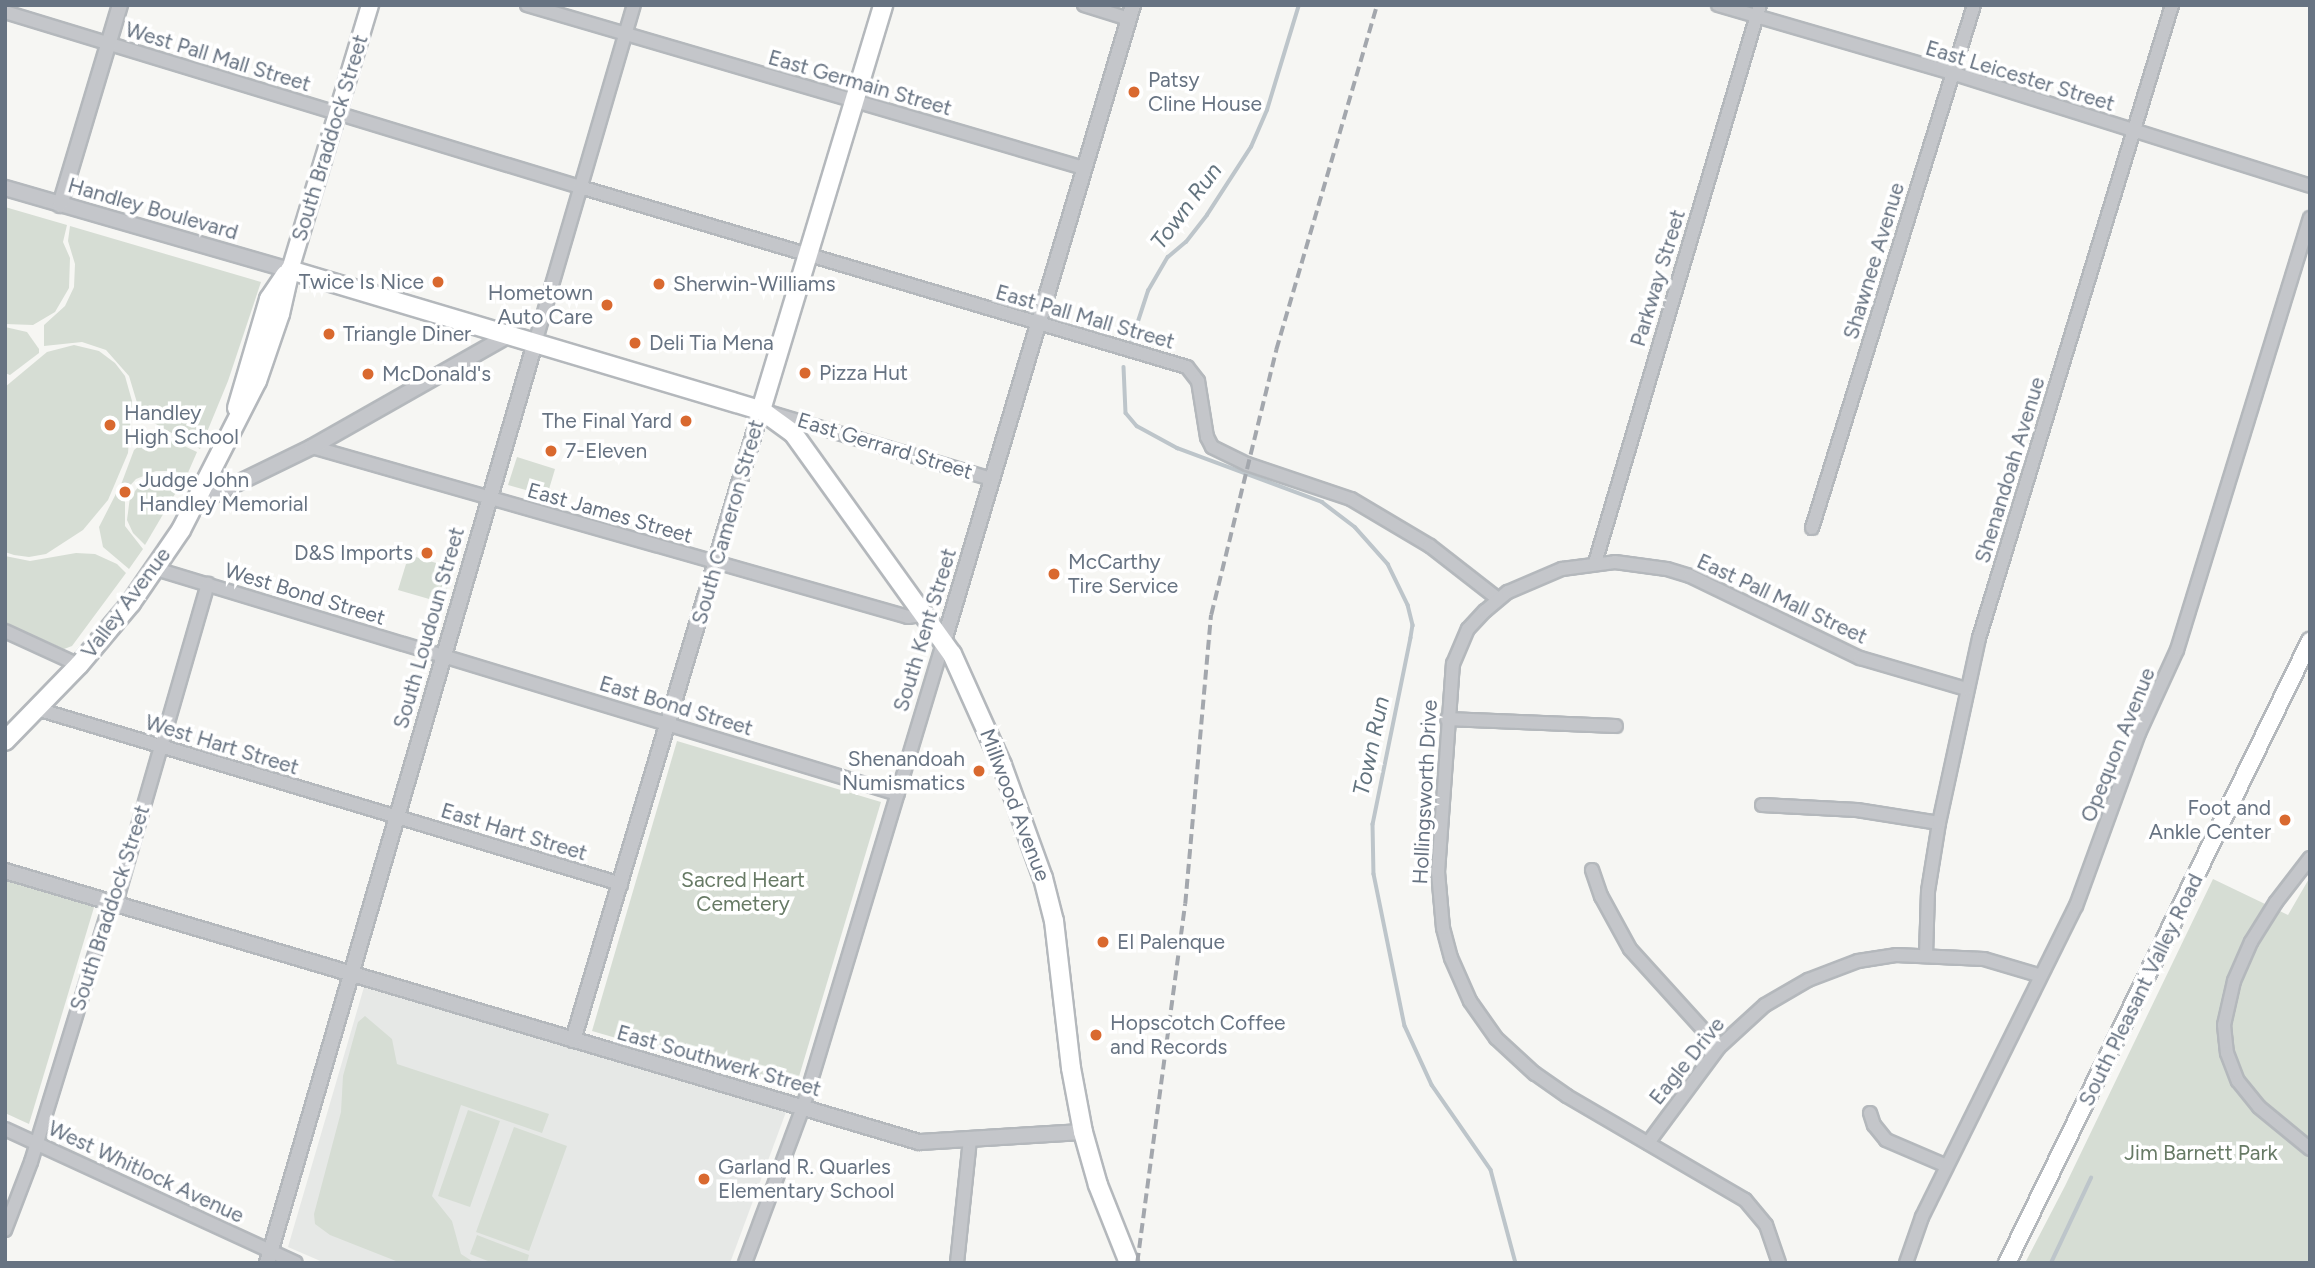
<!DOCTYPE html>
<html>
<head>
<meta charset="utf-8">
<style>
  body { margin:0 }
  #map { position:relative; width:2315px; height:1268px; overflow:hidden; background:#f6f6f3; font-family:Figtree,sans-serif }
  div>[style] { position:absolute }
  [style*='--x'] { left:calc(var(--x)*1px); top:calc(var(--y)*1px); width:calc(var(--w)*1px); rotate:calc(var(--a)*1deg) }
  .built>* { inset:0; background:#e6e8e6 }
  .green>* { inset:0; background:#d6ddd4 }
  .stream>* { height:3.5px; margin:-1.75px; padding:0 1.75px; transform-origin:1.75px; border-radius:1.75px; background:#bdc5ca }
  .roads { filter:drop-shadow(2px 0 #b4b8bc) drop-shadow(-2px 0 #b4b8bc) drop-shadow(0 2px #b4b8bc) drop-shadow(0 -2px #b4b8bc) }
  .minor>* { height:12px; margin:-6px; padding:0 6px; transform-origin:6px; border-radius:6px; background:#c4c6ca }
  .tertiary>* { height:14px; margin:-7px; padding:0 7px; transform-origin:7px; border-radius:7px; background:#c4c6ca }
  .secondary>* { height:16px; margin:-8px; padding:0 8px; transform-origin:8px; border-radius:8px; background:#fff }
  .primary>* { height:18px; margin:-9px; padding:0 9px; transform-origin:9px; border-radius:9px; background:#fff }
  .rail>* { height:3.5px; margin-top:-1.75px; transform-origin:0; background:repeating-linear-gradient(90deg,#a3a7ad 0 10px,transparent 0 15px) }
  .dots>* { width:19px; height:19px; translate:-50% -50%; box-sizing:border-box; border:4px solid #fff; border-radius:50% }
  span { translate:-50% -50%; white-space:nowrap; text-align:center; line-height:1.15; -webkit-text-stroke:7px #fff; paint-order:stroke }
  .street-label { font-size:21px; color:#677382 }
  .poi-label { font-size:21px; color:#677382 }
  .left { translate:0 -50%; text-align:left }
  .right { translate:-100% -50%; text-align:right }
  .park-label { font-size:21px; color:#677a65 }
  .water-label { font-size:23px; color:#63747f; font-style:italic }
  .frame { position:absolute; inset:0; border:7px solid #677382; pointer-events:none }
</style>
</head>
<body>
<div id="map">
  <div class="built">
    <i style="clip-path:polygon(364px 987px,786px 1112px,730px 1263px,325px 1263px,288px 1247px)"></i>
  </div>
  <div class="green">
    <i style="clip-path:polygon(5px 207px,67px 225px,63px 242px,70px 258px,69px 288px,55px 312px,33px 325px,5px 324px)"></i>
    <i style="clip-path:polygon(70px 226px,261px 282px,228px 381px,200px 449px,147px 419px,138px 406px,129px 376px,106px 350px,82px 342px,44px 346px,44px 325px,65px 306px,74px 287px,75px 264px,68px 241px)"></i>
    <i style="clip-path:polygon(5px 327px,27px 332px,39px 349px,39px 353px,10px 375px,5px 373px)"></i>
    <i style="clip-path:polygon(74px 345px,99px 351px,115px 363px,125px 376px,132px 401px,128px 453px,108px 500px,83px 530px,46px 554px,29px 557px,14px 555px,5px 552px,5px 387px,47px 352px)"></i>
    <i style="clip-path:polygon(163px 436px,197px 452px,187px 475px,174px 471px,156px 471px,136px 479px,125px 491px,125px 526px,143px 549px,129px 569px,103px 547px,99px 527px,122px 482px,134px 450px,145px 441px)"></i>
    <i style="clip-path:polygon(517px 457px,555px 469px,547px 496px,508px 485px)"></i>
    <i style="clip-path:polygon(171px 473px,185px 477px,145px 545px,133px 533px,127px 520px,130px 497px,146px 478px)"></i>
    <i style="clip-path:polygon(76px 553px,95px 554px,117px 564px,126px 573px,72px 646px,64px 649px,5px 623px,5px 556px,30px 561px)"></i>
    <i style="clip-path:polygon(416px 557px,453px 568px,443px 603px,398px 590px,406px 564px)"></i>
    <i style="clip-path:polygon(677px 741px,881px 802px,795px 1090px,592px 1031px)"></i>
    <i style="clip-path:polygon(2310px 877px,2310px 1263px,2025px 1263px,2065px 1186px,2213px 879px,2288px 915px)"></i>
    <i style="clip-path:polygon(5px 878px,95px 904px,29px 1124px,5px 1113px)"></i>
    <i style="clip-path:polygon(365px 1016px,392px 1039px,397px 1064px,549px 1114px,542px 1133px,461px 1105px,432px 1196px,452px 1221px,461px 1254px,475px 1263px,401px 1263px,330px 1235px,315px 1224px,314px 1214px,341px 1112px,343px 1076px,358px 1022px)"></i>
    <i style="clip-path:polygon(468px 1110px,500px 1121px,470px 1207px,438px 1196px)"></i>
    <i style="clip-path:polygon(514px 1127px,567px 1146px,529px 1251px,476px 1232px)"></i>
    <i style="clip-path:polygon(477px 1235px,529px 1255px,527px 1263px,493px 1263px,470px 1254px)"></i>
  </div>
  <div class="stream">
    <i style="--x:1130;--y:346;--w:58;--a:-71.9"></i>
    <i style="--x:1148;--y:291;--w:39;--a:-60"></i>
    <i style="--x:1168;--y:257;--w:23;--a:-40"></i>
    <i style="--x:1186;--y:242;--w:34;--a:-52"></i>
    <i style="--x:1207;--y:215;--w:81;--a:-57.1"></i>
    <i style="--x:1251;--y:147;--w:40;--a:-66.6"></i>
    <i style="--x:1267;--y:110;--w:110;--a:-73.1"></i>
    <i style="--x:1124;--y:367;--w:46;--a:87.5"></i>
    <i style="--x:1126;--y:413;--w:17;--a:50"></i>
    <i style="--x:1137;--y:426;--w:46;--a:28.8"></i>
    <i style="--x:1177;--y:448;--w:155;--a:20.4"></i>
    <i style="--x:1322;--y:502;--w:41;--a:37.1"></i>
    <i style="--x:1355;--y:527;--w:50;--a:48.3"></i>
    <i style="--x:1388;--y:564;--w:46;--a:64"></i>
    <i style="--x:1408;--y:605;--w:21;--a:76"></i>
    <i style="--x:1413;--y:625;--w:13;--a:99"></i>
    <i style="--x:1411;--y:638;--w:190;--a:101.5"></i>
    <i style="--x:1373;--y:824;--w:50;--a:88.9"></i>
    <i style="--x:1374;--y:874;--w:155;--a:78.5"></i>
    <i style="--x:1405;--y:1026;--w:65;--a:65.4"></i>
    <i style="--x:1432;--y:1085;--w:103;--a:55.2"></i>
    <i style="--x:1491;--y:1170;--w:96;--a:75"></i>
    <i style="--x:2051;--y:1263;--w:94;--a:-64.8"></i>
  </div>
  <div class="roads">
    <div class="minor">
      <i style="--x:527;--y:5;--w:580;--a:16.31"></i>
      <i style="--x:1084;--y:5;--w:47;--a:17.3"></i>
      <i style="--x:1718;--y:5;--w:244;--a:16.2"></i>
      <i style="--x:1952;--y:73;--w:375;--a:17.5"></i>
      <i style="--x:5;--y:12;--w:601;--a:16.93"></i>
      <i style="--x:580;--y:187;--w:633;--a:16.52"></i>
      <i style="--x:1187;--y:367;--w:18;--a:52"></i>
      <i style="--x:1198;--y:381;--w:57;--a:80.9"></i>
      <i style="--x:1207;--y:437;--w:11;--a:63"></i>
      <i style="--x:1212;--y:447;--w:39;--a:26"></i>
      <i style="--x:1247;--y:464;--w:110;--a:18.6"></i>
      <i style="--x:1351;--y:499;--w:92;--a:30.7"></i>
      <i style="--x:1430;--y:546;--w:86;--a:37.9"></i>
      <i style="--x:535;--y:343;--w:352;--a:-73.7"></i>
      <i style="--x:768;--y:412;--w:234;--a:16.7"></i>
      <i style="--x:312;--y:447;--w:620;--a:15.92"></i>
      <i style="--x:908;--y:617;--w:14;--a:-8"></i>
      <i style="--x:1812;--y:528;--w:548;--a:-72.79"></i>
      <i style="--x:1595;--y:563;--w:582;--a:-73.53"></i>
      <i style="--x:156;--y:569;--w:775;--a:16.87"></i>
      <i style="--x:5;--y:631;--w:81;--a:24.7"></i>
      <i style="--x:37;--y:709;--w:610;--a:16.68"></i>
      <i style="--x:1447;--y:719;--w:169;--a:2.4"></i>
      <i style="--x:1762;--y:805;--w:95;--a:3"></i>
      <i style="--x:1857;--y:810;--w:83;--a:9"></i>
      <i style="--x:2310;--y:858;--w:56;--a:127.7"></i>
      <i style="--x:2276;--y:902;--w:47;--a:122"></i>
      <i style="--x:2251;--y:942;--w:43;--a:113.6"></i>
      <i style="--x:2234;--y:981;--w:45;--a:102.8"></i>
      <i style="--x:2224;--y:1025;--w:28;--a:84"></i>
      <i style="--x:2227;--y:1053;--w:30;--a:69"></i>
      <i style="--x:2238;--y:1081;--w:33;--a:51"></i>
      <i style="--x:2259;--y:1107;--w:66;--a:39.5"></i>
      <i style="--x:1592;--y:870;--w:28;--a:71"></i>
      <i style="--x:1601;--y:896;--w:60;--a:61.3"></i>
      <i style="--x:1630;--y:949;--w:132;--a:47.8"></i>
      <i style="--x:1926;--y:955;--w:64;--a:-88.2"></i>
      <i style="--x:1928;--y:891;--w:69;--a:-80.8"></i>
      <i style="--x:1939;--y:823;--w:189;--a:-77.8"></i>
      <i style="--x:1979;--y:638;--w:662;--a:-73.04"></i>
      <i style="--x:1870;--y:1113;--w:13;--a:72"></i>
      <i style="--x:1874;--y:1125;--w:19;--a:51"></i>
      <i style="--x:1886;--y:1140;--w:66;--a:23.1"></i>
      <i style="--x:5;--y:1129;--w:320;--a:24.7"></i>
      <i style="--x:1648;--y:1143;--w:119;--a:-53.5"></i>
      <i style="--x:1719;--y:1047;--w:62;--a:-42.4"></i>
      <i style="--x:1765;--y:1005;--w:50;--a:-30.2"></i>
      <i style="--x:1808;--y:980;--w:53;--a:-20.8"></i>
      <i style="--x:1858;--y:961;--w:38;--a:-9"></i>
      <i style="--x:1896;--y:955;--w:88;--a:2.6"></i>
      <i style="--x:1984;--y:959;--w:59;--a:16.6"></i>
      <i style="--x:5;--y:1230;--w:73;--a:-69.1"></i>
      <i style="--x:31;--y:1162;--w:272;--a:-72.9"></i>
      <i style="--x:111;--y:902;--w:13;--a:-51"></i>
      <i style="--x:119;--y:892;--w:321;--a:-73.9"></i>
      <i style="--x:745;--y:1263;--w:166;--a:-69.6"></i>
      <i style="--x:803;--y:1107;--w:484;--a:-73.2"></i>
      <i style="--x:957;--y:1263;--w:124;--a:-84"></i>
      <i style="--x:1779;--y:1263;--w:40;--a:-108.9"></i>
      <i style="--x:1766;--y:1225;--w:33;--a:-130"></i>
      <i style="--x:1745;--y:1200;--w:206;--a:-149.7"></i>
      <i style="--x:1567;--y:1096;--w:39;--a:-145"></i>
      <i style="--x:1535;--y:1074;--w:53;--a:-137.3"></i>
      <i style="--x:1496;--y:1038;--w:45;--a:-125.1"></i>
      <i style="--x:1470;--y:1001;--w:47;--a:-113.8"></i>
      <i style="--x:1451;--y:958;--w:31;--a:-105"></i>
      <i style="--x:1443;--y:928;--w:56;--a:-95.1"></i>
      <i style="--x:1438;--y:872;--w:209;--a:-85.9"></i>
      <i style="--x:1453;--y:664;--w:38;--a:-67"></i>
      <i style="--x:1468;--y:629;--w:25;--a:-47"></i>
      <i style="--x:1485;--y:611;--w:30;--a:-40"></i>
      <i style="--x:1508;--y:592;--w:59;--a:-23.1"></i>
      <i style="--x:1562;--y:569;--w:53;--a:-7.5"></i>
      <i style="--x:1615;--y:562;--w:52;--a:7.7"></i>
      <i style="--x:1667;--y:569;--w:24;--a:17"></i>
      <i style="--x:1690;--y:576;--w:189;--a:25.8"></i>
      <i style="--x:1860;--y:658;--w:111;--a:16.2"></i>
      <i style="--x:1906;--y:1263;--w:49;--a:-70.8"></i>
      <i style="--x:1922;--y:1217;--w:347;--a:-63.7"></i>
      <i style="--x:2076;--y:906;--w:184;--a:-70"></i>
      <i style="--x:2139;--y:733;--w:91;--a:-65.4"></i>
      <i style="--x:2177;--y:650;--w:452;--a:-72.9"></i>
    </div>
    <div class="tertiary">
      <i style="--x:5;--y:188;--w:297;--a:16.1"></i>
      <i style="--x:60;--y:205;--w:209;--a:-73.3"></i>
      <i style="--x:195;--y:504;--w:130;--a:-26"></i>
      <i style="--x:312;--y:447;--w:227;--a:-29.6"></i>
      <i style="--x:943;--y:644;--w:667;--a:-73.44"></i>
      <i style="--x:5;--y:871;--w:953;--a:16.52"></i>
      <i style="--x:919;--y:1142;--w:164;--a:-3.5"></i>
      <i style="--x:573;--y:1040;--w:657;--a:-73.38"></i>
      <i style="--x:267;--y:1263;--w:958;--a:-73.76"></i>
    </div>
    <div class="secondary">
      <i style="--x:290;--y:270;--w:277;--a:-73.2"></i>
      <i style="--x:2007;--y:1263;--w:692;--a:-64.03"></i>
    </div>
    <div class="primary">
      <i style="--x:290;--y:270;--w:491;--a:16.6"></i>
      <i style="--x:761;--y:410;--w:39;--a:36"></i>
      <i style="--x:793;--y:433;--w:272;--a:54.3"></i>
      <i style="--x:952;--y:654;--w:122;--a:65.8"></i>
      <i style="--x:1002;--y:765;--w:120;--a:70.1"></i>
      <i style="--x:1043;--y:878;--w:44;--a:75.7"></i>
      <i style="--x:1054;--y:921;--w:148;--a:83.4"></i>
      <i style="--x:1071;--y:1068;--w:65;--a:79.4"></i>
      <i style="--x:1083;--y:1132;--w:55;--a:74.2"></i>
      <i style="--x:1098;--y:1185;--w:84;--a:68.3"></i>
      <i style="--x:237;--y:408;--w:114;--a:-73.6"></i>
      <i style="--x:269;--y:299;--w:29;--a:-56"></i>
      <i style="--x:761;--y:410;--w:423;--a:-73.2"></i>
      <i style="--x:5;--y:741;--w:106;--a:-45.8"></i>
      <i style="--x:79;--y:665;--w:81;--a:-50"></i>
      <i style="--x:131;--y:603;--w:88;--a:-55.6"></i>
      <i style="--x:181;--y:530;--w:167;--a:-63"></i>
      <i style="--x:257;--y:381;--w:71;--a:-71.1"></i>
      <i style="--x:280;--y:314;--w:45;--a:-77.2"></i>
    </div>
  </div>
  <div class="rail">
    <i style="--x:1137;--y:1263;--w:362;--a:-82.4"></i>
    <i style="--x:1185;--y:904;--w:290;--a:-84.9"></i>
    <i style="--x:1211;--y:615;--w:273;--a:-76.2"></i>
    <i style="--x:1276;--y:350;--w:359;--a:-73.7"></i>
  </div>
  <div class="dots">
    <i style="left:1134px;top:92px;background:#d9692f"></i>
    <i style="left:438px;top:282px;background:#d9692f"></i>
    <i style="left:659px;top:284px;background:#d9692f"></i>
    <i style="left:607px;top:305px;background:#d9692f"></i>
    <i style="left:329px;top:334px;background:#d9692f"></i>
    <i style="left:635px;top:343px;background:#d9692f"></i>
    <i style="left:805px;top:373px;background:#d9692f"></i>
    <i style="left:368px;top:374px;background:#d9692f"></i>
    <i style="left:686px;top:421px;background:#d9692f"></i>
    <i style="left:110px;top:425px;background:#d9692f"></i>
    <i style="left:551px;top:451px;background:#d9692f"></i>
    <i style="left:125px;top:492px;background:#d9692f"></i>
    <i style="left:427px;top:553px;background:#d9692f"></i>
    <i style="left:1054px;top:574px;background:#d9692f"></i>
    <i style="left:979px;top:771px;background:#d9692f"></i>
    <i style="left:2285px;top:820px;background:#d9692f"></i>
    <i style="left:1103px;top:942px;background:#d9692f"></i>
    <i style="left:1096px;top:1035px;background:#d9692f"></i>
    <i style="left:704px;top:1179px;background:#d9692f"></i>
  </div>
  <div class="street-label">
    <span style="left:218px;top:57px;rotate:17deg">West Pall Mall Street</span>
    <span style="left:2020px;top:76px;rotate:17deg">East Leicester Street</span>
    <span style="left:860px;top:83px;rotate:16deg">East Germain Street</span>
    <span style="left:330px;top:138px;rotate:-73deg">South Braddock Street</span>
    <span style="left:153px;top:209px;rotate:16deg">Handley Boulevard</span>
    <span style="left:1874px;top:261px;rotate:-73deg">Shawnee Avenue</span>
    <span style="left:1658px;top:278px;rotate:-73deg">Parkway Street</span>
    <span style="left:1085px;top:317px;rotate:16deg">East Pall Mall Street</span>
    <span style="left:885px;top:446px;rotate:17deg">East Gerrard Street</span>
    <span style="left:2010px;top:470px;rotate:-73deg">Shenandoah Avenue</span>
    <span style="left:610px;top:513px;rotate:16deg">East James Street</span>
    <span style="left:728px;top:522px;rotate:-74deg">South Cameron Street</span>
    <span style="left:305px;top:594px;rotate:17deg">West Bond Street</span>
    <span style="left:1782px;top:599px;rotate:25deg">East Pall Mall Street</span>
    <span style="left:126px;top:603px;rotate:-53deg">Valley Avenue</span>
    <span style="left:429px;top:628px;rotate:-74deg">South Loudoun Street</span>
    <span style="left:925px;top:630px;rotate:-73deg">South Kent Street</span>
    <span style="left:676px;top:706px;rotate:17deg">East Bond Street</span>
    <span style="left:222px;top:745px;rotate:17deg">West Hart Street</span>
    <span style="left:2118px;top:745px;rotate:-68deg">Opequon Avenue</span>
    <span style="left:1425px;top:792px;rotate:-87deg">Hollingsworth Drive</span>
    <span style="left:1015px;top:805px;rotate:69deg">Millwood Avenue</span>
    <span style="left:514px;top:832px;rotate:17deg">East Hart Street</span>
    <span style="left:110px;top:908px;rotate:-72deg">South Braddock Street</span>
    <span style="left:2141px;top:990px;rotate:-64deg">South Pleasant Valley Road</span>
    <span style="left:719px;top:1061px;rotate:16deg">East Southwerk Street</span>
    <span style="left:1687px;top:1061px;rotate:-51deg">Eagle Drive</span>
    <span style="left:146px;top:1172px;rotate:25deg">West Whitlock Avenue</span>
  </div>
  <div class="poi-label">
    <span class="left" style="left:1148px;top:92px">Patsy<br>Cline House</span>
    <span class="right" style="left:424px;top:282px">Twice Is Nice</span>
    <span class="left" style="left:673px;top:284px">Sherwin-Williams</span>
    <span class="right" style="left:593px;top:305px">Hometown<br>Auto Care</span>
    <span class="left" style="left:343px;top:334px">Triangle Diner</span>
    <span class="left" style="left:649px;top:343px">Deli Tia Mena</span>
    <span class="left" style="left:819px;top:373px">Pizza Hut</span>
    <span class="left" style="left:382px;top:374px">McDonald's</span>
    <span class="left" style="left:124px;top:425px">Handley<br>High School</span>
    <span class="right" style="left:672px;top:421px">The Final Yard</span>
    <span class="left" style="left:565px;top:451px">7-Eleven</span>
    <span class="left" style="left:139px;top:492px">Judge John<br>Handley Memorial</span>
    <span class="right" style="left:413px;top:553px">D&amp;S Imports</span>
    <span class="left" style="left:1068px;top:574px">McCarthy<br>Tire Service</span>
    <span class="right" style="left:965px;top:771px">Shenandoah<br>Numismatics</span>
    <span class="right" style="left:2271px;top:820px">Foot and<br>Ankle Center</span>
    <span class="left" style="left:1117px;top:942px">El Palenque</span>
    <span class="left" style="left:1110px;top:1035px">Hopscotch Coffee<br>and Records</span>
    <span class="left" style="left:718px;top:1179px">Garland R. Quarles<br>Elementary School</span>
  </div>
  <div class="park-label">
    <span style="left:743px;top:892px">Sacred Heart<br>Cemetery</span>
    <span style="left:2201px;top:1153px">Jim Barnett Park</span>
  </div>
  <div class="water-label">
    <span style="left:1186px;top:206px;rotate:-53deg">Town Run</span>
    <span style="left:1371px;top:746px;rotate:-78deg">Town Run</span>
  </div>
  <div class="frame"></div>
</div>
</body>
</html>
